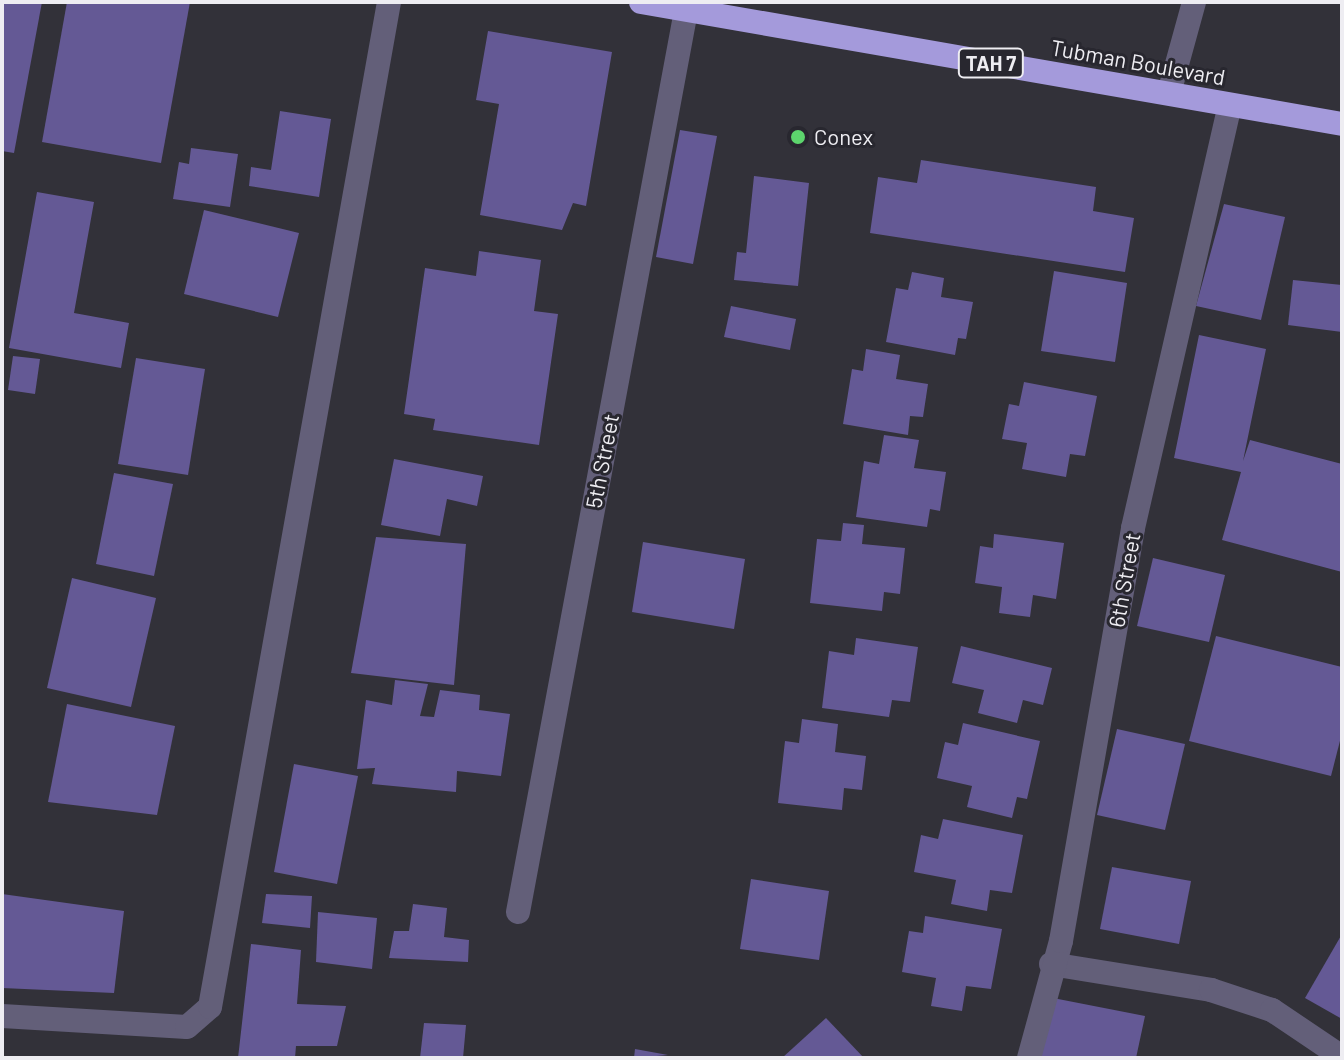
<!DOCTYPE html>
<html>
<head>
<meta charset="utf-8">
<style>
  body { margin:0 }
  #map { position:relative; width:1344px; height:1060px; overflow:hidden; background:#323139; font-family:Barlow,sans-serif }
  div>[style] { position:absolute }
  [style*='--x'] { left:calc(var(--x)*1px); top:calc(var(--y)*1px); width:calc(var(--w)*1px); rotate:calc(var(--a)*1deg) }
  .building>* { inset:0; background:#645995 }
  .street>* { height:24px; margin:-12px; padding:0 12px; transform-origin:12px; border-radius:12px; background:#635f79 }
  .highway>* { height:24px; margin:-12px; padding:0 12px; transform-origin:12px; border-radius:12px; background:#a49adb }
  .dots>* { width:22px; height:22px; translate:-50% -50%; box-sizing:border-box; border:4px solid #28272f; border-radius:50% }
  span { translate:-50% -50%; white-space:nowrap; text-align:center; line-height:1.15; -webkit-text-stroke:6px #28272f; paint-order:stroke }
  .shield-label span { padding:2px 6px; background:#28272f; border:2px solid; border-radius:6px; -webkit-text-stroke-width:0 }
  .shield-label { font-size:20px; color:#eeedf2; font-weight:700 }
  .street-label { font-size:22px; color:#eeedf2 }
  .poi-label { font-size:22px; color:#eeedf2 }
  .left { translate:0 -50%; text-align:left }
  .frame { position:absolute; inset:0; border:4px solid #eeedf2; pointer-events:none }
</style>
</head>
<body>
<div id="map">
  <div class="building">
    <i style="clip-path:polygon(2px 2px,42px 2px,14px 153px,2px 151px)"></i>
    <i style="clip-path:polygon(67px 2px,190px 2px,161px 163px,42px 142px)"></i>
    <i style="clip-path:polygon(488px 31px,612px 52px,586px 206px,573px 203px,562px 230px,480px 215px,499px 104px,476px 100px)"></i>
    <i style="clip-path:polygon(280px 111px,331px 119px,319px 197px,249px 186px,251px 167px,271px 170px)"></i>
    <i style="clip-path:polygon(680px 130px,717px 136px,693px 264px,656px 257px)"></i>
    <i style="clip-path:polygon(191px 148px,238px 154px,230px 207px,173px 199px,179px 162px,189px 164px)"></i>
    <i style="clip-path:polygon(921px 160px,1096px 187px,1093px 211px,1134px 218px,1125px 272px,870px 233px,878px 177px,917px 183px)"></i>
    <i style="clip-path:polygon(754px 176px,809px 183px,798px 286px,734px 280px,737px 252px,746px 253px)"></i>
    <i style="clip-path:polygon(37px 192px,94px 202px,74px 313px,129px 323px,121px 368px,9px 348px)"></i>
    <i style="clip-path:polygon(1224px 204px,1285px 217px,1261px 320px,1196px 306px)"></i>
    <i style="clip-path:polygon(204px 210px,299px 233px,278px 317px,184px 294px)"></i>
    <i style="clip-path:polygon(479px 251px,541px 260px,534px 311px,558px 314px,539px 445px,433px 430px,435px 419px,404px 414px,425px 268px,476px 276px)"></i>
    <i style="clip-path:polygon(1054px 271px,1127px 283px,1115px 362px,1041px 351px)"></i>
    <i style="clip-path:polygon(912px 272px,944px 278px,941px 297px,973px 302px,966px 339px,958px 338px,955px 355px,886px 342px,896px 288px,908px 290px)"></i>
    <i style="clip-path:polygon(1293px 280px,1342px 285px,1342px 332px,1288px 325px)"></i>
    <i style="clip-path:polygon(731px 306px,796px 319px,790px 350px,724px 337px)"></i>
    <i style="clip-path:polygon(1199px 335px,1266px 349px,1243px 461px,1250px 440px,1342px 464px,1342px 572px,1222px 540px,1241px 472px,1174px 458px)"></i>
    <i style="clip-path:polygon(866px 349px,900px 355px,896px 379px,928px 384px,923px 417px,910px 416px,908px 435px,843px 424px,852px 369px,863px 371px)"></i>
    <i style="clip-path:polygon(13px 356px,40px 359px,35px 394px,8px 390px)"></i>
    <i style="clip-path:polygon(136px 358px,205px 369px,188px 475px,118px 464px)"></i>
    <i style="clip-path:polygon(1024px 382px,1097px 396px,1085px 456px,1070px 454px,1066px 477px,1022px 469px,1027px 443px,1002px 439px,1009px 404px,1019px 406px)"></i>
    <i style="clip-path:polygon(884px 435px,919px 440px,914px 468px,946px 472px,940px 511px,930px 509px,927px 527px,856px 517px,864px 461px,879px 464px)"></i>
    <i style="clip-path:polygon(394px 459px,483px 476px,477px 506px,447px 499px,440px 536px,381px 525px)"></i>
    <i style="clip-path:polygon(114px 473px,173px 484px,154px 576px,96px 564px)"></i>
    <i style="clip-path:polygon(843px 523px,864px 525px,862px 544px,905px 548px,900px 594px,884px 592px,882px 611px,810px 603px,817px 539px,841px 541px)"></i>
    <i style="clip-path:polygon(994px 534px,1064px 543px,1056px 599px,1033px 595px,1030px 617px,999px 613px,1002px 587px,975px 583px,980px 546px,993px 548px)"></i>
    <i style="clip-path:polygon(376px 537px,466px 544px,454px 685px,351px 673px)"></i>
    <i style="clip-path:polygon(643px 542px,745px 559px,734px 629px,632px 612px)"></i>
    <i style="clip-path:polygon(1153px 558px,1225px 575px,1209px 642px,1137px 626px)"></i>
    <i style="clip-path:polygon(72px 578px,156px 598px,131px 707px,47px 688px)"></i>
    <i style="clip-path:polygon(1216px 636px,1342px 667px,1342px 733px,1331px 776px,1189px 741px)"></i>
    <i style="clip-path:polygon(856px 638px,918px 647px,910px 702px,892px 700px,889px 717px,822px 708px,829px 651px,854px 655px)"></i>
    <i style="clip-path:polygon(961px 646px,1052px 668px,1043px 705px,1023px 700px,1017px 723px,978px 713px,984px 690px,952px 683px)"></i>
    <i style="clip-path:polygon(395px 680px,428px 684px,420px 716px,434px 717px,440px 690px,480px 695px,479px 710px,510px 714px,501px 776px,457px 771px,456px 792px,372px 784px,375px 768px,357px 769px,366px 700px,392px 705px)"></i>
    <i style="clip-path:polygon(67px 704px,175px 726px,157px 815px,48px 802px)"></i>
    <i style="clip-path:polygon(802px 719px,838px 724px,835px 752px,866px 756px,862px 790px,844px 788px,842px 810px,778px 803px,785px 741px,799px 743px)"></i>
    <i style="clip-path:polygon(963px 723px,1040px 741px,1027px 799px,1017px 797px,1012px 818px,967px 807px,972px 786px,937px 778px,945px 742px,958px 745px)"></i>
    <i style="clip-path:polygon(1117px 729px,1185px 744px,1165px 830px,1097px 815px)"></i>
    <i style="clip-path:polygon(294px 764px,358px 776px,337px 884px,274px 872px)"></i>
    <i style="clip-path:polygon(943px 819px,1023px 835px,1012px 893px,990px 890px,987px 911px,951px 904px,956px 880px,914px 872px,921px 835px,938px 839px)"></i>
    <i style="clip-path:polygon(1112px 867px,1191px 881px,1179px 944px,1100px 929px)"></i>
    <i style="clip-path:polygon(751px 879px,829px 891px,819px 960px,740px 949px)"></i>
    <i style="clip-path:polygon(2px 894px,124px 911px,114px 993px,2px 988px)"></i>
    <i style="clip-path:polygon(266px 894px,312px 896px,310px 928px,262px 923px)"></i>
    <i style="clip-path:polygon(413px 904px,447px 908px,444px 937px,469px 940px,468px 962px,389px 958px,394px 931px,409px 931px)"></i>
    <i style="clip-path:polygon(318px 912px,377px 918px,372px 969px,316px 962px)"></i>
    <i style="clip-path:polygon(925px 916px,1002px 929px,991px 989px,966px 986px,962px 1011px,931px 1006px,936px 978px,902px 972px,909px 931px,923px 933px)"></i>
    <i style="clip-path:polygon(1342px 934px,1342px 1019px,1305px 998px)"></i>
    <i style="clip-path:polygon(251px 944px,301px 950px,297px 1004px,346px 1006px,337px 1046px,296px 1046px,295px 1058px,238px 1058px)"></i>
    <i style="clip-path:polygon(1053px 998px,1145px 1016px,1136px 1058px,1041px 1058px)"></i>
    <i style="clip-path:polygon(826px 1018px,864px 1058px,782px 1058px)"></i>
    <i style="clip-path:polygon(424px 1023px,466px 1025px,463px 1058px,420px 1058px)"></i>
    <i style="clip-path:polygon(635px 1049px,668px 1055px,634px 1058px)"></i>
  </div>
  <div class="street">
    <i style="--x:1169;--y:93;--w:94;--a:-74.6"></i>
    <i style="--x:518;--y:912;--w:917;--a:-79.44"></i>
    <i style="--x:1051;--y:964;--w:162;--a:9.2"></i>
    <i style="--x:1211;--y:990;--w:64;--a:18.2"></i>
    <i style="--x:1272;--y:1010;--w:84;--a:33.9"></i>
    <i style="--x:2;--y:1016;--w:185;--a:3.4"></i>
    <i style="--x:187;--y:1027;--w:30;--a:-41"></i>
    <i style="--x:210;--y:1007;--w:1021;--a:-79.9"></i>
    <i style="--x:1029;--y:1058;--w:121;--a:-74.7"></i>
    <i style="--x:1061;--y:941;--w:419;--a:-80.1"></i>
    <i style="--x:1133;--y:528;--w:434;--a:-77.1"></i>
  </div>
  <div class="highway">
    <i style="--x:641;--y:2;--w:712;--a:9.87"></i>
  </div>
  <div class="dots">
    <i style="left:798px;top:137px;background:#5dd56d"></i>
  </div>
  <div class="shield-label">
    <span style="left:991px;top:63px">TAH 7</span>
  </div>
  <div class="street-label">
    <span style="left:1138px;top:62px;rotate:10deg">Tubman Boulevard</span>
    <span style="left:602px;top:461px;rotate:-79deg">5th Street</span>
    <span style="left:1124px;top:580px;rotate:-80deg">6th Street</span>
  </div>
  <div class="poi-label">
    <span class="left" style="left:814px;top:137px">Conex</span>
  </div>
  <div class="frame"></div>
</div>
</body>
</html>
